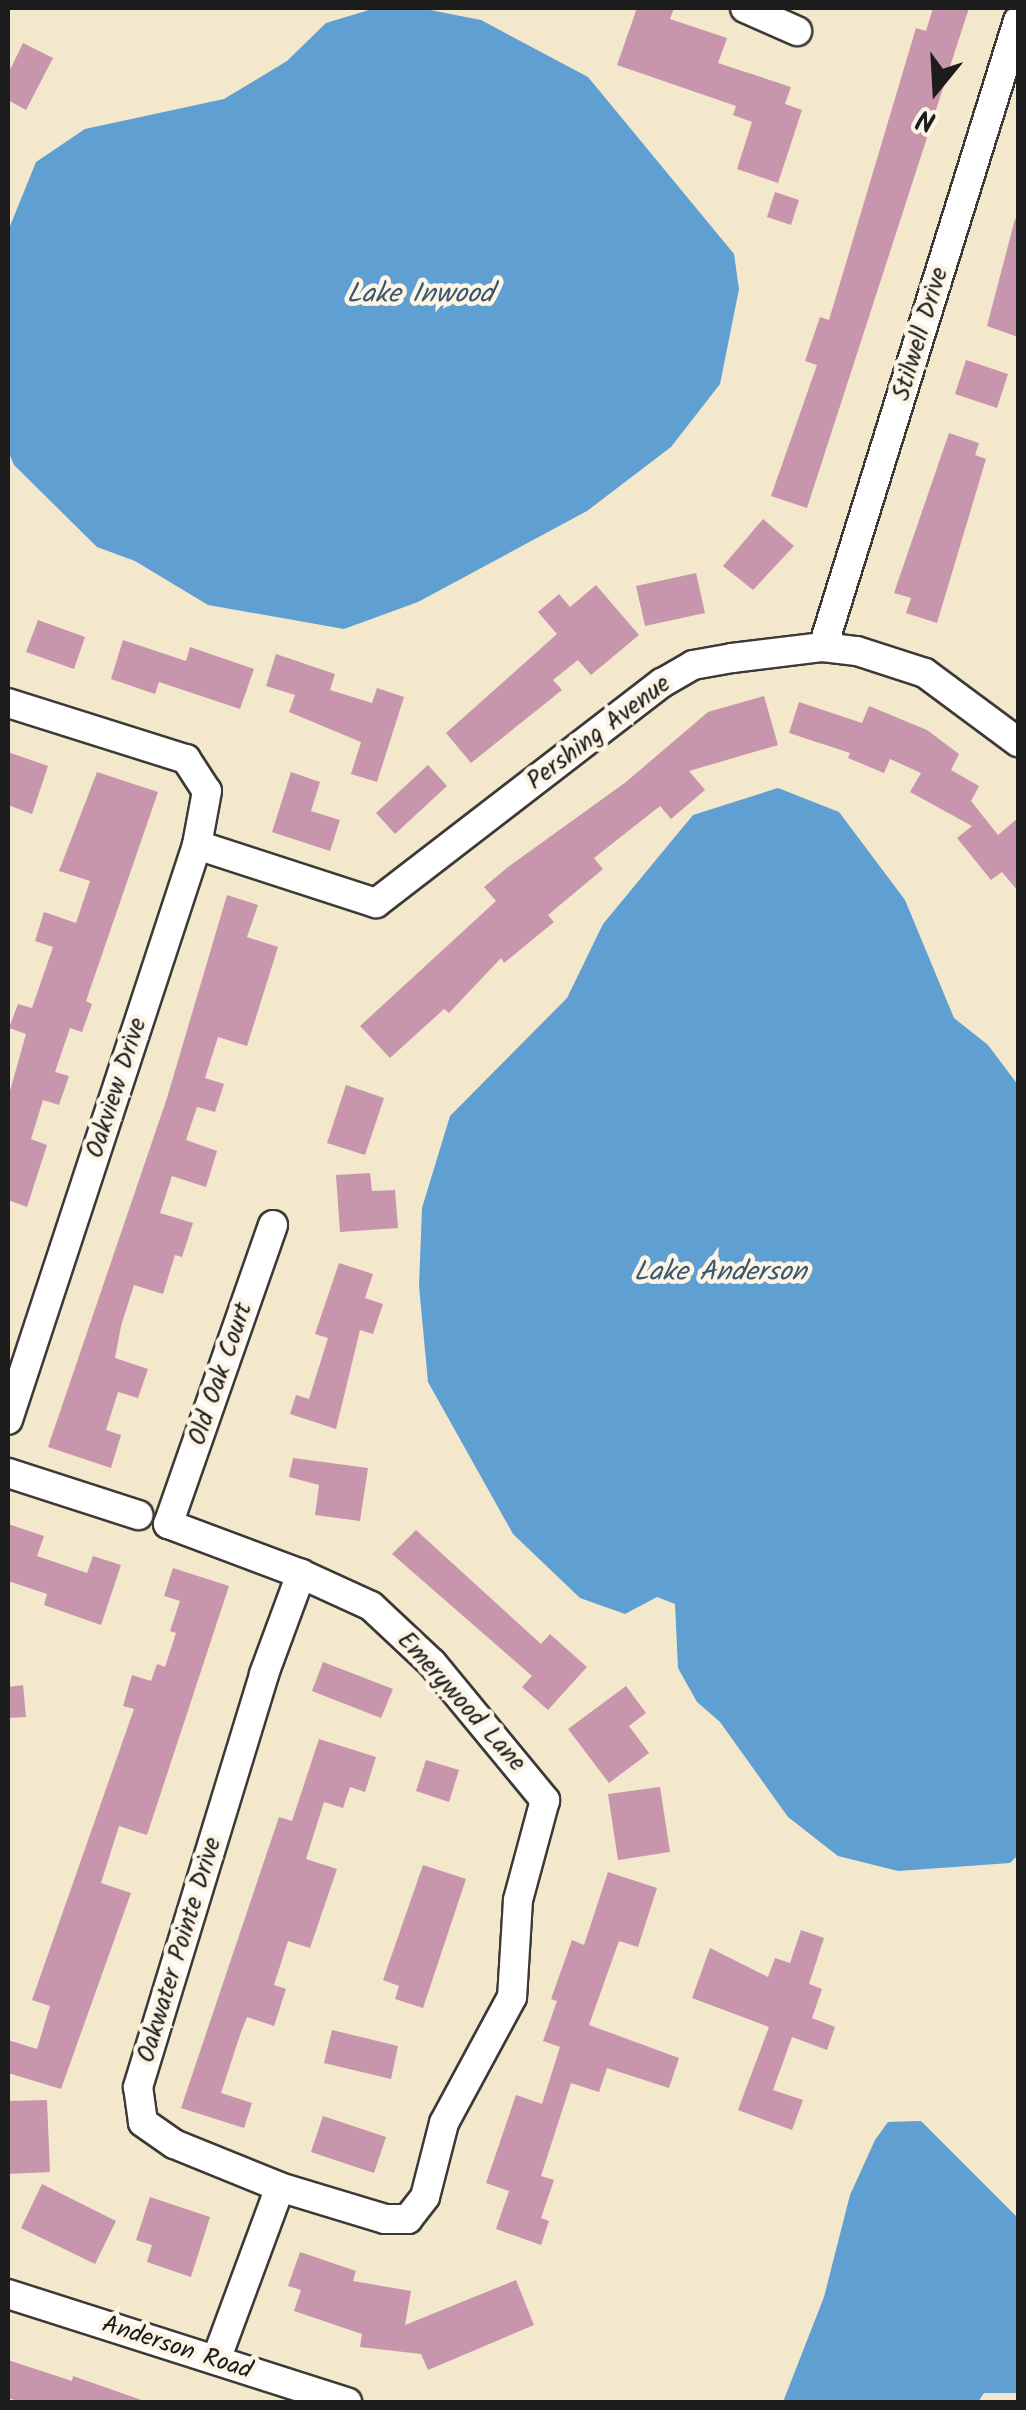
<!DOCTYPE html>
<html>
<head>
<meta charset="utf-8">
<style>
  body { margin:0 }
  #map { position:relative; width:1026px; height:2410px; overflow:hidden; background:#f3e7cc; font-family:Kalam,sans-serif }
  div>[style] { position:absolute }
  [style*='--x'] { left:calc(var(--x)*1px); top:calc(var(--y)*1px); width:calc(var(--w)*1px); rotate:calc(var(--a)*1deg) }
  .water>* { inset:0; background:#609fd2 }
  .building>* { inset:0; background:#c796ad }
  .roads { filter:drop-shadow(2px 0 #3c3a36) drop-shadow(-2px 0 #3c3a36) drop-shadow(0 2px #3c3a36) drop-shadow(0 -2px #3c3a36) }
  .minor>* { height:28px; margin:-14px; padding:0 14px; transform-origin:14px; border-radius:14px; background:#fff }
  span { translate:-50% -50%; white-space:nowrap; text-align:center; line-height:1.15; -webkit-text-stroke:9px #fcf5e5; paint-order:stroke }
  .street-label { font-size:25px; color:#1c1c1c }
  .water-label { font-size:28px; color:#3b576e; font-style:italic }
  .frame { position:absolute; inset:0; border:10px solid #1c1c1c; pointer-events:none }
  .north { position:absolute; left:886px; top:40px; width:100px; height:100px; -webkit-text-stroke:8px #fcf5e5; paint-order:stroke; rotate:198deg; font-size:28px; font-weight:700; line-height:40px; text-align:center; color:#1c1c1c }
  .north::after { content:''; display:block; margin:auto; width:35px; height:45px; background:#1c1c1c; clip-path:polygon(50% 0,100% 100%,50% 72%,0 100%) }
</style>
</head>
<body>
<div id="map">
  <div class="water">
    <i style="clip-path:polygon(369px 10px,430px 10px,481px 20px,588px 77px,734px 254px,739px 289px,720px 384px,671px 447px,587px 511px,418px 602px,344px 629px,208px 605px,135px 561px,97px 547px,14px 465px,8px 451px,8px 231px,36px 162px,85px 129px,224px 99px,287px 61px,326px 23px)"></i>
    <i style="clip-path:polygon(778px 788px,839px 812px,905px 900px,954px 1018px,988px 1045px,1018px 1085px,1018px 1855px,1010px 1863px,898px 1871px,838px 1856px,788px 1817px,720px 1722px,697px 1702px,678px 1668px,675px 1604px,657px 1597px,625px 1614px,580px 1598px,513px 1534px,428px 1382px,419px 1286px,422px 1208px,450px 1116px,567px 998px,603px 924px,693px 815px)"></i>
    <i style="clip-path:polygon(921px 2121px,1018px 2218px,1018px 2393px,984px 2393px,978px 2402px,783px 2402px,824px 2297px,850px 2195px,875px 2140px,888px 2122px)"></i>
  </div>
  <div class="building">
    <i style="clip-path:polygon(637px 8px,674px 8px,670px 19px,727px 38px,718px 63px,791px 87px,785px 104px,802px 110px,778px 183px,737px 169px,752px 122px,733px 115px,736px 106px,617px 65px)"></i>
    <i style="clip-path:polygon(933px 8px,969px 8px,807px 508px,771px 496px,817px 365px,805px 361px,820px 317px,829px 320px,916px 28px,926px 31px)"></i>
    <i style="clip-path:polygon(23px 43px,53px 58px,26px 110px,8px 100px,8px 74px)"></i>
    <i style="clip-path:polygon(775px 192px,799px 200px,791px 225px,767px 217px)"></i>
    <i style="clip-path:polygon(1015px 219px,1018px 220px,1018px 337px,987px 326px)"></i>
    <i style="clip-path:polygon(966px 360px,1008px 374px,997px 408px,955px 394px)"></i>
    <i style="clip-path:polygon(949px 433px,979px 443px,975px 455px,986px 459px,937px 623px,906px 613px,911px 598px,894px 593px)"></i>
    <i style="clip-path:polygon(763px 519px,794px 546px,753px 590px,723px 566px)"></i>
    <i style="clip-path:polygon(696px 573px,705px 613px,645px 626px,636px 586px)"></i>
    <i style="clip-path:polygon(596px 585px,639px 635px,591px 675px,578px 660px,553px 680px,562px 690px,471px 763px,446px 733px,557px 634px,538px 612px,559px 594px,570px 607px)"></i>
    <i style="clip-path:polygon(38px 620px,85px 637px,74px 669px,26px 652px)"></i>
    <i style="clip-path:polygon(123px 640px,186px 661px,190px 647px,254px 669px,240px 709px,159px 682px,155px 694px,111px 679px)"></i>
    <i style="clip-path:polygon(276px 654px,335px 674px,330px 690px,372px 703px,377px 688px,404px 697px,377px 782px,351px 774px,361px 742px,289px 712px,295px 695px,266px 686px)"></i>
    <i style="clip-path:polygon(764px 696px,778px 745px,689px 771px,705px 790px,671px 819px,660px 806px,594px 858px,603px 869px,548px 915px,554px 922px,504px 963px,501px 958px,449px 1013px,444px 1009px,390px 1058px,360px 1026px,496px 901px,484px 887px,508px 867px,626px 782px,708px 712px)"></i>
    <i style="clip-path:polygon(799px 702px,862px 723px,869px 706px,927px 730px,959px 754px,951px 770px,979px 786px,971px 801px,998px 835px,1018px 818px,1018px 891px,1002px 872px,991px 880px,957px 838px,972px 826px,910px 792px,921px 773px,890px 759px,884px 773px,848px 758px,850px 753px,789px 733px)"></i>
    <i style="clip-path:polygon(8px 752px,48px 766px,32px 814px,8px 805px)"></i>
    <i style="clip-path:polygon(428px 765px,447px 786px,395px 834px,376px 813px)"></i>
    <i style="clip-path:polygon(97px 772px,158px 792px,86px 1001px,92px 1004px,82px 1032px,70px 1028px,55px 1072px,69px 1076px,59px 1105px,43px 1100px,31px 1139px,47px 1145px,27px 1207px,8px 1200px,8px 1098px,26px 1034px,9px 1028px,18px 1004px,32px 1008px,53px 947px,35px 941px,44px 912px,76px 923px,90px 881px,59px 871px)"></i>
    <i style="clip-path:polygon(291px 772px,320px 782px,311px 811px,340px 820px,330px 851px,272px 832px)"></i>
    <i style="clip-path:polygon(227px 895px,258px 905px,247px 937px,278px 947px,247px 1046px,218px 1037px,205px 1078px,224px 1084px,215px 1112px,197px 1107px,186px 1140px,217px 1151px,206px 1187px,172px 1176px,160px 1213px,193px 1223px,182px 1257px,175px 1255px,163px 1294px,134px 1285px,121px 1326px,115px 1358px,148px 1369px,138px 1398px,118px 1392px,106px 1430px,121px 1435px,111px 1468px,48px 1447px,167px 1098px)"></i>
    <i style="clip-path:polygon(346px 1085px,384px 1098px,365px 1155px,327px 1143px)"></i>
    <i style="clip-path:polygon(370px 1173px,372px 1191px,395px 1190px,398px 1228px,340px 1232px,336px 1175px)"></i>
    <i style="clip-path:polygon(339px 1263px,373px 1274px,365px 1298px,383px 1304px,373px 1334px,360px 1330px,336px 1429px,290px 1414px,296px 1395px,309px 1399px,328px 1338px,315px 1334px)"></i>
    <i style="clip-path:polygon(293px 1458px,368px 1468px,360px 1521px,315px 1515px,319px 1485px,289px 1477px)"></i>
    <i style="clip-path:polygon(8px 1524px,44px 1536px,37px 1556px,87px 1573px,93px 1556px,121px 1565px,101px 1625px,44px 1605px,47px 1594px,8px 1581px)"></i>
    <i style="clip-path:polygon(416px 1530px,541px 1644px,550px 1634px,587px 1667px,548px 1710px,522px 1687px,532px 1676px,392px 1554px)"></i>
    <i style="clip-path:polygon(173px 1568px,229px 1586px,147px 1835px,119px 1826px,101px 1883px,131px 1893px,61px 2089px,8px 2073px,8px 2040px,37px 2049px,50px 2006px,32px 2000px,134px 1709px,123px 1706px,132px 1675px,151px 1681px,157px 1664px,165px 1667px,176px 1633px,170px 1631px,180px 1601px,164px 1596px)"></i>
    <i style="clip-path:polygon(323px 1662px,393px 1689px,381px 1718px,312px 1691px)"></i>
    <i style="clip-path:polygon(23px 1685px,26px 1717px,8px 1718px,8px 1687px)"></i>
    <i style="clip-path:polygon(626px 1686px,646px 1713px,629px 1726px,649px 1753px,609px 1783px,568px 1729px)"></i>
    <i style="clip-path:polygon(319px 1739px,376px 1757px,365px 1792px,350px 1787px,343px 1808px,324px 1802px,306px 1859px,337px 1869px,310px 1948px,288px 1941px,274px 1985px,286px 1989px,274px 2026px,247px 2017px,240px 2035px,221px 2093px,252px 2103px,244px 2128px,181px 2108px,279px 1817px,292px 1821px)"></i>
    <i style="clip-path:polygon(426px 1760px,459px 1770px,449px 1802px,416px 1791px)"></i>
    <i style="clip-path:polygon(660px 1787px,670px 1852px,618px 1860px,608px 1794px)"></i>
    <i style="clip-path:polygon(423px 1865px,466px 1879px,423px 2008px,395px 1999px,399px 1986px,383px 1980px)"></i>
    <i style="clip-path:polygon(608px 1872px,657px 1888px,638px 1947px,619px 1941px,589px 2025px,679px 2058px,669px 2088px,607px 2068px,599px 2092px,571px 2083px,541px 2176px,554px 2180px,541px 2218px,549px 2221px,541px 2245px,496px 2229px,509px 2191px,486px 2183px,516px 2095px,542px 2104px,560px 2047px,543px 2041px,557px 2001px,551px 1999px,572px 1940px,584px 1945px)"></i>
    <i style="clip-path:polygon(801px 1930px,824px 1938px,809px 1984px,822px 1989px,812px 2018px,835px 2027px,827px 2050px,792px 2037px,773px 2090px,803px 2100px,792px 2130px,738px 2110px,769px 2027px,692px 1998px,710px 1948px,768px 1977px,775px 1958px,790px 1963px)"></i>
    <i style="clip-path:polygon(332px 2030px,398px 2046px,391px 2079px,324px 2063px)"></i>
    <i style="clip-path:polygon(47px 2100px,50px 2172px,8px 2174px,8px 2101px)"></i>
    <i style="clip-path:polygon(323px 2116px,386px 2137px,374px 2173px,311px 2152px)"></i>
    <i style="clip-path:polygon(42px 2184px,116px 2221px,95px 2264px,21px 2228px)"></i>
    <i style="clip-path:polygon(150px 2197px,210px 2217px,191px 2277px,147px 2262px,152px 2245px,136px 2240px)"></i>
    <i style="clip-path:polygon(300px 2252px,356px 2271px,353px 2281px,411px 2291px,405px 2325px,516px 2280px,534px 2325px,428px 2370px,421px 2354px,360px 2347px,362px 2334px,294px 2311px,301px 2290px,288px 2286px)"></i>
    <i style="clip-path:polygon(8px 2360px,72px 2381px,73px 2376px,147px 2402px,21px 2402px,8px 2398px)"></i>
  </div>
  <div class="roads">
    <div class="minor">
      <i style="--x:745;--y:8;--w:57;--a:23.9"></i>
      <i style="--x:823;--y:647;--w:656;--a:-72.7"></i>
      <i style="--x:8;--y:703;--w:187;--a:17.5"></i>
      <i style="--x:186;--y:759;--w:38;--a:57"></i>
      <i style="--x:207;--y:791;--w:55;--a:100.5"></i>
      <i style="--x:197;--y:845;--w:605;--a:108.2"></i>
      <i style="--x:197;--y:845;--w:188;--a:18"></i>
      <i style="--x:376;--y:903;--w:361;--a:-37.6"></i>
      <i style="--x:662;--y:683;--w:36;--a:-30"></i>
      <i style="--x:693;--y:665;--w:40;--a:-10"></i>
      <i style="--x:732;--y:658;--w:92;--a:-6.9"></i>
      <i style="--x:823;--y:647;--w:34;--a:7"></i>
      <i style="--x:857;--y:651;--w:71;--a:17.9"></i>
      <i style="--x:925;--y:673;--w:116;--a:36.6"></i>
      <i style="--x:273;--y:1225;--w:317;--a:109.3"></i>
      <i style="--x:168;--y:1524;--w:142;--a:20.6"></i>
      <i style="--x:301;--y:1574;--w:77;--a:24.6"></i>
      <i style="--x:371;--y:1606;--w:83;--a:43.1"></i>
      <i style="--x:432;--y:1663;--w:178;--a:50.5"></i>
      <i style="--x:545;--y:1800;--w:104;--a:105.1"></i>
      <i style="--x:518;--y:1900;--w:97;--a:93.5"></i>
      <i style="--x:512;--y:1997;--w:143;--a:118.4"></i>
      <i style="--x:444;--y:2123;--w:76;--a:104.4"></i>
      <i style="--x:425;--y:2197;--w:28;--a:128"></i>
      <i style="--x:408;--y:2219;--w:23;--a:180"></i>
      <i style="--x:385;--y:2219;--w:110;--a:-163.1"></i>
      <i style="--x:280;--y:2187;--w:114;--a:-157.9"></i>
      <i style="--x:174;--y:2144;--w:38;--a:-145"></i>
      <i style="--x:143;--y:2122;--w:35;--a:-98"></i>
      <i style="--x:138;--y:2087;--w:432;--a:-73"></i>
      <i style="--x:264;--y:1674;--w:107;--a:-69.7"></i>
      <i style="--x:8;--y:1473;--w:137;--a:17.9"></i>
      <i style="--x:8;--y:2294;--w:356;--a:17.7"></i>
      <i style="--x:216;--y:2360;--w:184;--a:-69.7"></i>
    </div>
  </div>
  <div class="street-label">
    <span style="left:921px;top:334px;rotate:-73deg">Stilwell Drive</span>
    <span style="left:599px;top:733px;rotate:-37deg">Pershing Avenue</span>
    <span style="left:117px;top:1088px;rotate:-72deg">Oakview Drive</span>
    <span style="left:221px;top:1374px;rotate:-71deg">Old Oak Court</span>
    <span style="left:461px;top:1702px;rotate:48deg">Emerywood Lane</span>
    <span style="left:180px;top:1950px;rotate:-73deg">Oakwater Pointe Drive</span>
    <span style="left:177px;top:2348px;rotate:18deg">Anderson Road</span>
  </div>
  <div class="water-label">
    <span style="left:420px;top:295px">Lake Inwood</span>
    <span style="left:720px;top:1273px">Lake Anderson</span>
  </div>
  <div class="frame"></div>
  <div class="north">N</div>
</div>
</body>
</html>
